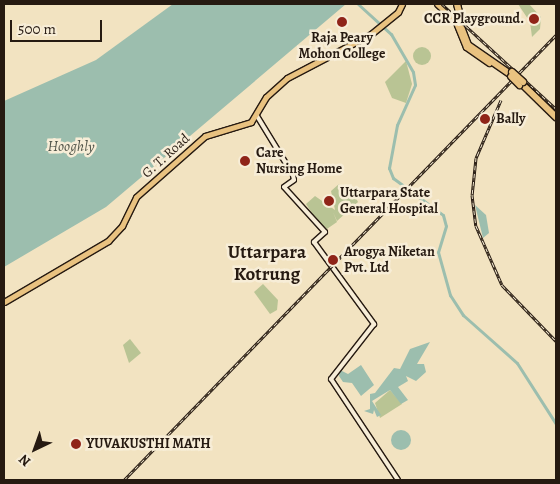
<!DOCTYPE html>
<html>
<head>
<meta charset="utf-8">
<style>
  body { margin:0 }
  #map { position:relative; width:560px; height:484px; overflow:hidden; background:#f2e3c1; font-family:Alegreya,serif }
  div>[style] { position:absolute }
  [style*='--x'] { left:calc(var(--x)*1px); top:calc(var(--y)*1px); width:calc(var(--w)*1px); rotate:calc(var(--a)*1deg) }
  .green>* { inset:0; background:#b9c494 }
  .round { border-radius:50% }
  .water>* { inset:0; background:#9cbeae }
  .river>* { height:3px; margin:-1.5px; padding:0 1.5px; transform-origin:1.5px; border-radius:1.5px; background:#9cbeae }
  .roads { filter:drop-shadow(1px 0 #261a11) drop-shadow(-1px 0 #261a11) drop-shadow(0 1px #261a11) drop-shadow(0 -1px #261a11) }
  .secondary>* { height:4px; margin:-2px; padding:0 2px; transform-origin:2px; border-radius:2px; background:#f7edd7 }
  .primary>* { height:5px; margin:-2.5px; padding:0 2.5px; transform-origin:2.5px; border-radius:2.5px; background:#e9c280 }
  .highway>* { height:6px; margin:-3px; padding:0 3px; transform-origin:3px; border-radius:3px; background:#e9c280 }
  .rail>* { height:3px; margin-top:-1.5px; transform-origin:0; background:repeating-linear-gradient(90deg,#f7edd7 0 4px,#261a11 0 8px); box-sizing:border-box; border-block:1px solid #261a11 }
  .bridges { filter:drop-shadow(1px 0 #261a11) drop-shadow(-1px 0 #261a11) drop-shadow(0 1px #261a11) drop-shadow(0 -1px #261a11) }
  .primary-bridge>* { height:5px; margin:-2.5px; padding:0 2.5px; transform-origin:2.5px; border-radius:2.5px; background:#e9c280 }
  .highway-bridge>* { height:6px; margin:-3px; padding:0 3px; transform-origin:3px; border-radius:3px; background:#e9c280 }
  .dots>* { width:14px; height:14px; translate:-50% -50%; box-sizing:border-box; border:2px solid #f7edd7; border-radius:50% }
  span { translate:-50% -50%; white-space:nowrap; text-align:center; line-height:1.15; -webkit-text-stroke:5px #f7edd7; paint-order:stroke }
  .poi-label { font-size:14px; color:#261a11; font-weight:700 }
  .right { translate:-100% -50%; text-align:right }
  .left { translate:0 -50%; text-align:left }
  .street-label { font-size:14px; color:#261a11 }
  .water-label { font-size:15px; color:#4f5348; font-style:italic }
  .district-label { font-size:19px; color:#261a11; font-weight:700 }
  .frame { position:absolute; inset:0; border:5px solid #261a11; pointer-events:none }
  .north { position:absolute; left:10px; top:424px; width:50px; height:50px; -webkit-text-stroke:4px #f7edd7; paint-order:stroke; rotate:222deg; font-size:14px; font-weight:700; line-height:20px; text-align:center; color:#261a11 }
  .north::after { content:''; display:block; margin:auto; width:18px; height:22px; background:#261a11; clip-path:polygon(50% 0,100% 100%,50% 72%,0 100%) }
  .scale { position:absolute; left:10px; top:20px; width:92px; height:22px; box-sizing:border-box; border:2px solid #261a11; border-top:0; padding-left:6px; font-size:15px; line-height:18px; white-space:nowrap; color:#261a11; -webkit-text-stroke:4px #f7edd7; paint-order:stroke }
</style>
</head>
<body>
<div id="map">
  <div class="green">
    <i style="clip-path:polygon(518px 4px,529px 4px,541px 17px,540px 29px,532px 37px,530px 22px)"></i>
    <i class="round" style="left:413px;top:47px;width:18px;height:18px"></i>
    <i style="clip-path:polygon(406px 61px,412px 84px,406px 103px,392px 98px,385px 82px)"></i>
    <i style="clip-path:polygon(339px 184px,345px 194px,352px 190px,358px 202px,337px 221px,333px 212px,337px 222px,324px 231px,306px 204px,315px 196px,335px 210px,331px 191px)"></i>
    <i style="clip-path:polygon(263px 284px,278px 300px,277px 310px,270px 314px,254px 292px)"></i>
    <i style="clip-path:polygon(130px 339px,141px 353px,129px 363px,123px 345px)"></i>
    <i style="clip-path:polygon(390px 390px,402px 404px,380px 418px,375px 403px)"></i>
  </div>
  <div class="water">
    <i style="clip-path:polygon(173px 4px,346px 4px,106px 207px,4px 267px,4px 101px,96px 60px)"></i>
    <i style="clip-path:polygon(475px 205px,486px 215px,489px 233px,483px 238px)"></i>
    <i style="clip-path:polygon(430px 342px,417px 364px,424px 364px,426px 372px,416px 381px,406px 376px,408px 381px,398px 387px,408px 400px,401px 404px,390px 390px,372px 401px,381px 415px,377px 417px,374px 410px,373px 414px,364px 411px,370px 409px,370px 394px,375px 393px,394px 368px,400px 369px,410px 349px)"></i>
    <i style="clip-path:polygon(361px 365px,374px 385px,361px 396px,352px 383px,343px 382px,339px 376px,340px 370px,348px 374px)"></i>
    <i class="round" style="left:391px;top:430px;width:20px;height:20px"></i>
  </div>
  <div class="river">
    <i style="--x:358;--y:4;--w:45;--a:42.3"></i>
    <i style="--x:391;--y:34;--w:44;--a:59.9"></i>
    <i style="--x:413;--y:72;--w:13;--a:81"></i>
    <i style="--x:415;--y:85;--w:44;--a:114.2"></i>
    <i style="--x:397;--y:125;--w:44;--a:100.5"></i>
    <i style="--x:389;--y:168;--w:11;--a:68"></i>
    <i style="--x:393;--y:178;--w:62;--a:36.5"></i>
    <i style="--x:443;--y:215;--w:11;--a:75"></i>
    <i style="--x:446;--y:226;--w:27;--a:107"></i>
    <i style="--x:438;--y:252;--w:45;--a:74.4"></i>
    <i style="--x:450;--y:295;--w:24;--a:57"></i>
    <i style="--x:463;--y:315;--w:72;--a:41.6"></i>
    <i style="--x:517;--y:363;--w:72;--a:57.4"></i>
  </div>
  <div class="roads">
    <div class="secondary">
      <i style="--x:257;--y:116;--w:69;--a:58.6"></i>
      <i style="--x:293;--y:175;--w:5;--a:79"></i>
      <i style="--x:294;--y:180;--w:12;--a:145"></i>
      <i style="--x:284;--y:187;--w:61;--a:47.7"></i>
      <i style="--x:325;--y:232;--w:15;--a:138"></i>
      <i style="--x:314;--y:242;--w:102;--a:53.8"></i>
      <i style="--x:374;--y:324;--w:70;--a:128"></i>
      <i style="--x:331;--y:379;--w:121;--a:56.4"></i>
    </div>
    <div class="primary">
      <i style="--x:437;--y:4;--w:24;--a:42"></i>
      <i style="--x:455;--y:20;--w:29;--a:68"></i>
      <i style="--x:466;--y:47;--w:28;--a:35"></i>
      <i style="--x:398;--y:12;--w:9;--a:-63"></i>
      <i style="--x:4;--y:302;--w:121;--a:-30.4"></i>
      <i style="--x:108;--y:241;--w:21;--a:-47"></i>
      <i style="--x:122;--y:226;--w:32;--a:-64"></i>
      <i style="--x:136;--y:197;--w:92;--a:-41.5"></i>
      <i style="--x:205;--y:136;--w:48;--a:-16.9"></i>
      <i style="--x:251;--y:122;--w:29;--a:-59"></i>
      <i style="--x:266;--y:97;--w:28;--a:-42"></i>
      <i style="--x:287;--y:78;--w:95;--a:-27.6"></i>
      <i style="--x:371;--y:34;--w:35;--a:-39"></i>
    </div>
    <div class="highway">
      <i style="--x:457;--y:4;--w:8;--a:76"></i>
      <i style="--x:458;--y:19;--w:28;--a:69"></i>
      <i style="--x:468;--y:45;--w:51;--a:34.6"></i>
      <i style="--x:521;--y:83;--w:49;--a:44.2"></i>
    </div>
  </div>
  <div class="rail">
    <i style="--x:442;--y:4;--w:155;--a:42.6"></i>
    <i style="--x:501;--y:100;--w:63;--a:113.3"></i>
    <i style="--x:476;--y:158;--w:37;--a:96"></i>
    <i style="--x:472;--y:195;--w:31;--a:83"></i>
    <i style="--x:476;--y:226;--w:64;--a:66.2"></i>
    <i style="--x:502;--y:285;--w:78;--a:46"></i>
    <i style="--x:124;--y:480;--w:620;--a:-45.85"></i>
  </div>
  <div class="bridges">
    <div class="primary-bridge">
      <i style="--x:510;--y:76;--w:13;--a:45"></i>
    </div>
    <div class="highway-bridge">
      <i style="--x:512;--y:72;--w:15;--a:42"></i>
    </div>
  </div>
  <div class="dots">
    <i style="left:534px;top:19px;background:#8f2418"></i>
    <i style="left:342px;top:22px;background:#8f2418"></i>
    <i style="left:485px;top:119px;background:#8f2418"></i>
    <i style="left:245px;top:161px;background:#8f2418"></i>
    <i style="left:329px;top:201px;background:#8f2418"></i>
    <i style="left:333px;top:260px;background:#8f2418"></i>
    <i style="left:76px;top:444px;background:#8f2418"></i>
  </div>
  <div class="poi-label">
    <span class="right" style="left:524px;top:19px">CCR Playground.</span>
    <span style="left:342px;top:46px">Raja Peary<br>Mohon College</span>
    <span class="left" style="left:496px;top:119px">Bally</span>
    <span class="left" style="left:256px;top:161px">Care<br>Nursing Home</span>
    <span class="left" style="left:340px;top:201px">Uttarpara State<br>General Hospital</span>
    <span class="left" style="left:344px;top:260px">Arogya Niketan<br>Pvt. Ltd</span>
    <span class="left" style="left:86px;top:444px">YUVAKUSTHI MATH</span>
  </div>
  <div class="street-label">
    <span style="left:166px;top:156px;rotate:-42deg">G. T. Road</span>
  </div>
  <div class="water-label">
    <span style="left:71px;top:147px">Hooghly</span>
  </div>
  <div class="district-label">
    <span style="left:267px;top:264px">Uttarpara<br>Kotrung</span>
  </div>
  <div class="frame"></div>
  <div class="north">N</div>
  <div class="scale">500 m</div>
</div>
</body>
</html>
